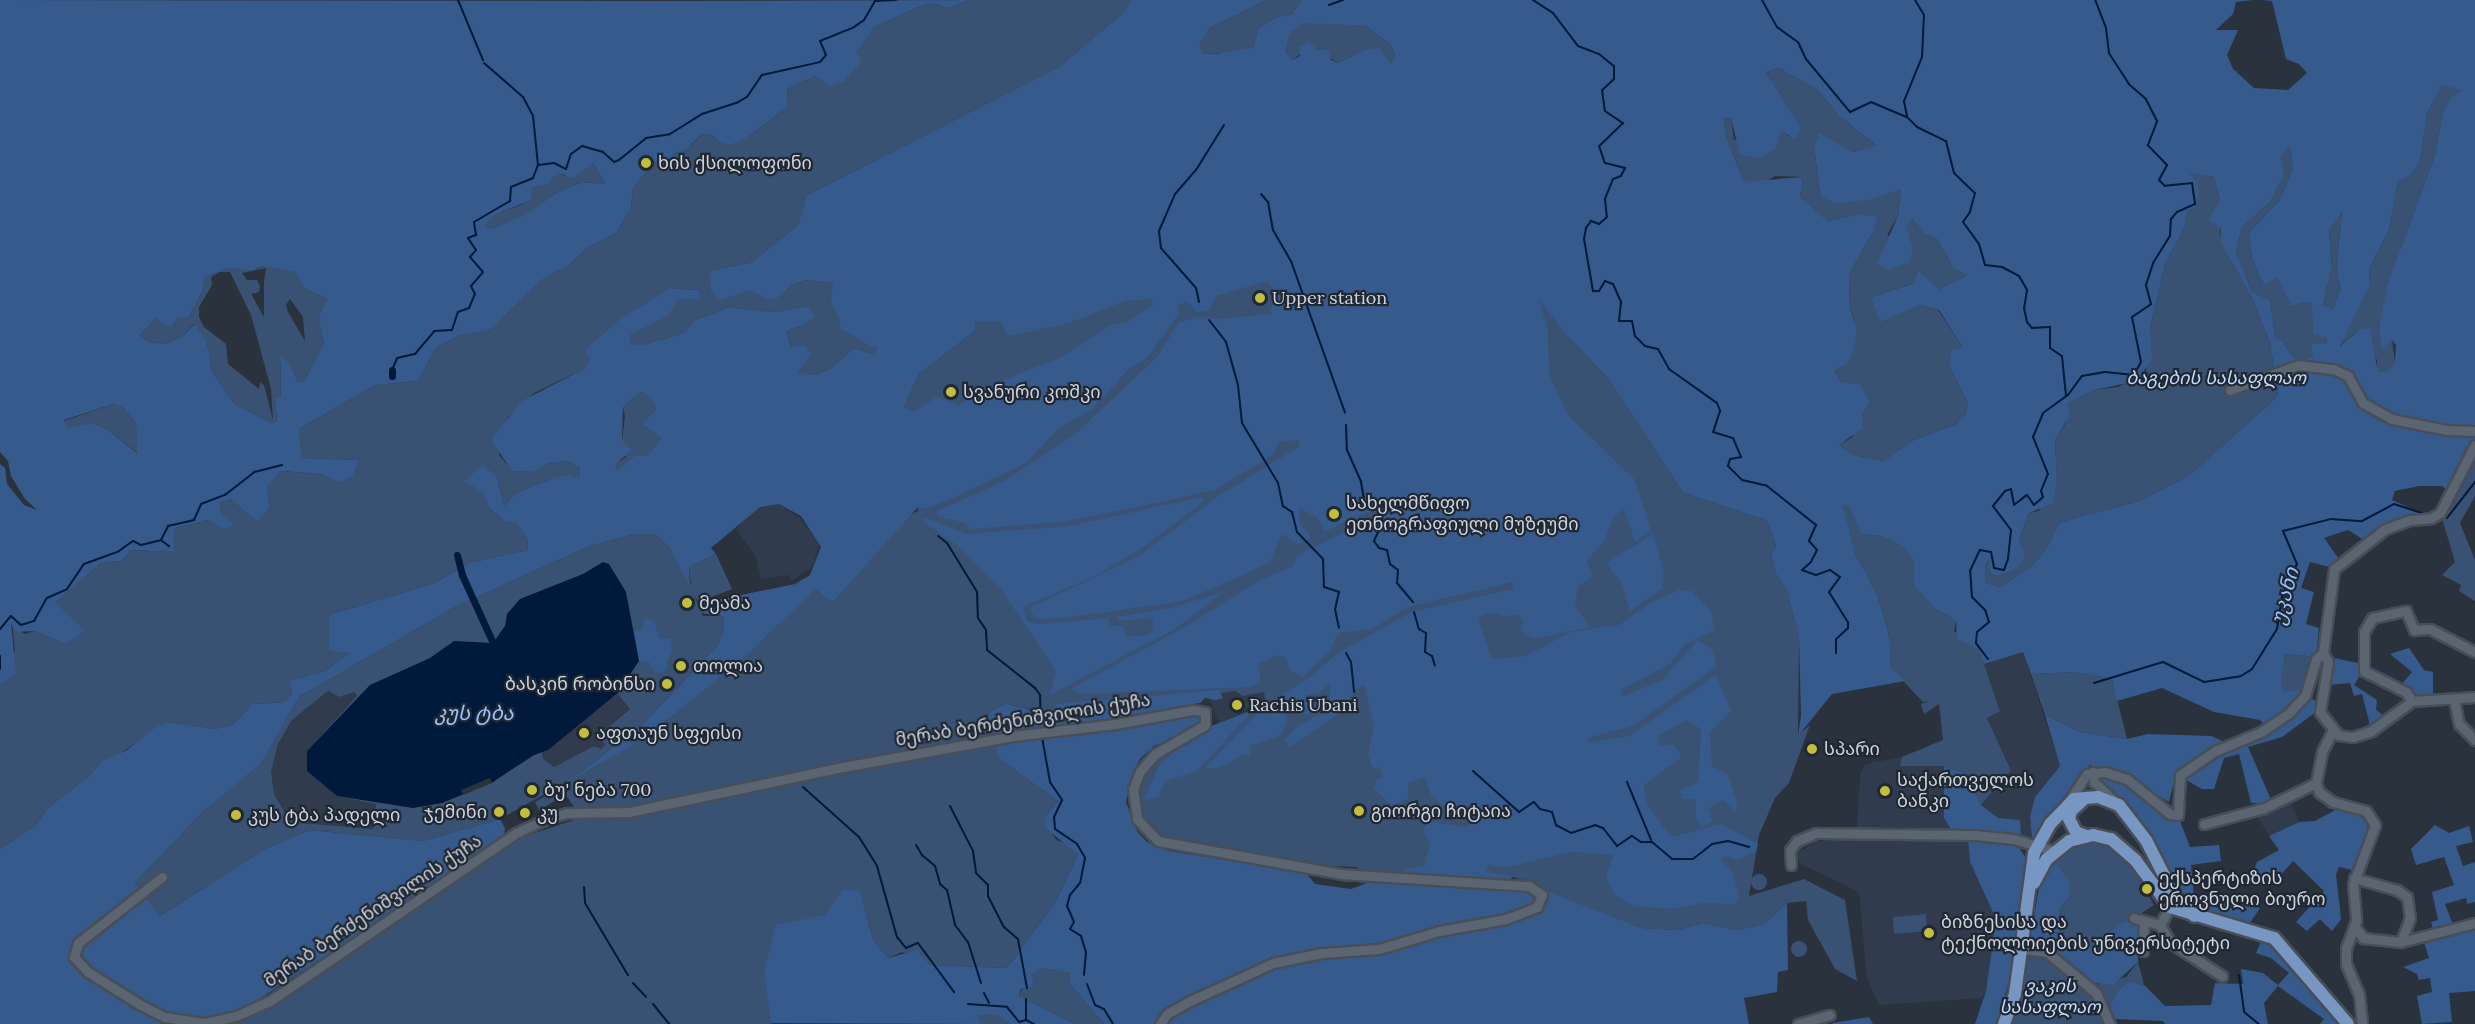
<!DOCTYPE html>
<html>
<head>
<meta charset="utf-8">
<style>
  body { margin:0 }
  #map { position:relative; width:2475px; height:1024px; overflow:hidden; background:#2a323e; font-family:Lora,"Noto Sans Georgian",serif }
  div>[style] { position:absolute }
  [style*='--x'] { left:calc(var(--x)*1px); top:calc(var(--y)*1px); width:calc(var(--w)*1px); rotate:calc(var(--a)*1deg) }
  .built>* { inset:0; background:#303c4d }
  .green>* { inset:0; background:#395172 }
  .round { border-radius:50% }
  .forest>* { inset:0; background:#365a8b }
  .water>* { inset:0; background:#01193b }
  .pier>* { inset:0; background:#2a323e }
  .stream>* { height:2px; margin:-1px; padding:0 1px; transform-origin:1px; border-radius:1px; background:#01193b }
  .canal>* { height:7px; margin:-3.5px; padding:0 3.5px; transform-origin:3.5px; border-radius:3.5px; background:#01193b }
  .roads { filter:drop-shadow(2px 0 #474e58) drop-shadow(-2px 0 #474e58) drop-shadow(0 2px #474e58) drop-shadow(0 -2px #474e58) }
  .minor>* { height:9px; margin:-4.5px; padding:0 4.5px; transform-origin:4.5px; border-radius:4.5px; background:#5b6471 }
  .major>* { height:12px; margin:-6px; padding:0 6px; transform-origin:6px; border-radius:6px; background:#7796c1 }
  .dots>* { width:16px; height:16px; translate:-50% -50%; box-sizing:border-box; border:3px solid #202833; border-radius:50% }
  span { translate:-50% -50%; white-space:nowrap; text-align:center; line-height:1.15; -webkit-text-stroke:4.5px #202833; paint-order:stroke }
  .poi-label { font-size:18px; color:#cfd4dc }
  .left { translate:0 -50%; text-align:left }
  .right { translate:-100% -50%; text-align:right }
  .park-label { font-size:18px; color:#c5dbfa; font-style:italic }
  .street-label { font-size:18px; color:#cfd4dc }
  .water-label { font-size:20px; color:#98c3fe; font-style:italic }
</style>
</head>
<body>
<div id="map">
  <div class="built">
    <i style="clip-path:polygon(770px 503px,779px 504px,800px 518px,819px 544px,813px 566px,792px 581px,788px 575px,761px 579px,756px 557px,736px 529px,752px 512px)"></i>
    <i style="clip-path:polygon(2023px 652px,2060px 766px,2035px 797px,2030px 817px,2032px 838px,2021px 836px,2020px 820px,1998px 818px,1981px 806px,2011px 769px,1987px 717px,2000px 710px,1984px 664px)"></i>
    <i style="clip-path:polygon(328px 691px,340px 697px,354px 692px,357px 696px,307px 751px,329px 791px,377px 804px,373px 829px,302px 823px,285px 813px,274px 794px,271px 772px,278px 744px,292px 720px)"></i>
    <i style="clip-path:polygon(1236px 691px,1264px 691px,1265px 700px,1219px 724px,1208px 695px)"></i>
    <i style="clip-path:polygon(618px 693px,630px 708px,599px 735px,605px 745px,601px 749px,594px 746px,554px 767px,543px 759px,542px 752px)"></i>
    <i style="clip-path:polygon(1902px 757px,1901px 766px,1944px 766px,1944px 818px,1951px 829px,1857px 828px,1860px 775px,1865px 764px)"></i>
    <i style="clip-path:polygon(2289px 798px,2299px 822px,2269px 836px,2255px 812px)"></i>
    <i style="clip-path:polygon(1857px 836px,1968px 839px,1970px 862px,1996px 919px,1986px 991px,1981px 998px,1879px 1005px,1867px 979px,1859px 892px,1799px 863px,1797px 853px,1816px 842px)"></i>
  </div>
  <div class="green">
    <i style="clip-path:polygon(evenodd,969px 0,1131px 0,1123px 13px,1059px 67px,807px 195px,798px 225px,752px 262px,709px 271px,719px 299px,751px 291px,778px 298px,792px 285px,807px 280px,833px 283px,1489px 116px,1568px 337px,1607px 377px,1683px 493px,1767px 521px,1776px 546px,1771px 557px,1776px 574px,1787px 590px,1799px 638px,1798px 735px,1810px 725px,1789px 783px,1775px 798px,1759px 835px,1749px 896px,1804px 879px,1845px 900px,1857px 981px,1835px 969px,1808px 920px,1806px 901px,1787px 903px,1764px 924px,1737px 930px,1703px 923px,1676px 930px,1642px 928px,1547px 892px,1534px 882px,1512px 877px,1403px 875px,1360px 871px,1357px 867px,1334px 866px,1333px 870px,1158px 835px,1141px 820px,1136px 800px,1145px 772px,1169px 750px,1173px 752px,1212px 726px,1247px 712px,1265px 700px,1264px 692px,1242px 696px,1236px 691px,1063px 718px,1005px 703px,990px 712px,1002px 761px,1058px 801px,1044px 819px,1056px 840px,1069px 845px,1078px 855px,1055px 903px,1007px 968px,930px 965px,902px 952px,888px 958px,873px 939px,860px 891px,771px 1024px,224px 1024px,278px 1002px,523px 837px,574px 820px,574px 807px,565px 794px,571px 787px,567px 782px,500px 819px,423px 841px,309px 830px,265px 849px,160px 916px,133px 883px,201px 812px,259px 764px,299px 697px,455px 607px,587px 547px,634px 534px,655px 534px,670px 548px,691px 586px,689px 567px,716px 554px,732px 589px,709px 598px,702px 608px,694px 595px,703px 616px,723px 616px,724px 628px,718px 645px,640px 727px,572px 778px,635px 744px,675px 714px,815px 589px,832px 603px,908px 515px,918px 511px,904px 407px,919px 374px,975px 331px,875px 355px,854px 348px,830px 369px,815px 375px,798px 372px,787px 331px,806px 324px,814px 316px,808px 306px,774px 312px,729px 307px,695px 320px,684px 333px,643px 345px,630px 345px,630px 335px,678px 299px,702px 299px,699px 290px,670px 288px,585px 368px,534px 393px,508px 417px,499px 455px,513px 471px,535px 472px,546px 464px,567px 461px,580px 468px,579px 479px,553px 478px,516px 493px,504px 506px,497px 477px,465px 480px,485px 493px,489px 508px,506px 522px,516px 523px,527px 538px,528px 550px,469px 563px,435px 583px,335px 613px,350px 652px,325px 671px,290px 681px,292px 692px,285px 702px,252px 704px,234px 724px,215px 729px,169px 722px,111px 759px,102px 761px,89px 776px,49px 807px,35px 826px,0 849px,0 683px,15px 651px,12px 622px,24px 634px,35px 631px,66px 644px,84px 631px,54px 602px,101px 563px,121px 561px,132px 550px,174px 552px,175px 528px,209px 520px,223px 530px,233px 525px,220px 511px,220px 503px,267px 487px,279px 471px,321px 474px,340px 483px,358px 460px,300px 458px,299px 429px,375px 385px,418px 381px,435px 349px,458px 336px,490px 330px,543px 279px,568px 266px,587px 248px,616px 233px,631px 209px,633px 188px,656px 161px,670px 160px,675px 152px,692px 144px,702px 134px,711px 134px,719px 142px,748px 137px,788px 106px,787px 89px,815px 76px,828px 86px,874px 27px,923px 5px,935px 3px,947px 9px,969px 0,328px 691px,340px 697px,354px 692px,357px 696px,307px 751px,307px 771px,337px 796px,376px 804px,373px 829px,302px 823px,285px 813px,274px 794px,271px 772px,278px 744px,292px 720px,328px 691px,969px 0,618px 694px,630px 709px,599px 735px,605px 745px,601px 749px,594px 746px,554px 767px,543px 759px,542px 752px,618px 694px)"></i>
    <i style="clip-path:polygon(1266px 0,1301px 0,1292px 14px,1276px 17px,1259px 28px,1253px 48px,1240px 53px,1203px 54px,1198px 45px,1210px 28px)"></i>
    <i style="clip-path:polygon(1302px 22px,1366px 26px,1391px 45px,1395px 56px,1391px 63px,1383px 53px,1368px 49px,1338px 63px,1312px 46px,1292px 60px,1286px 54px,1288px 41px,1290px 32px)"></i>
    <i style="clip-path:polygon(1779px 68px,1819px 91px,1838px 115px,1878px 147px,1853px 152px,1819px 134px,1814px 146px,1820px 195px,1873px 199px,1901px 188px,1898px 216px,1887px 235px,1913px 249px,1905px 225px,1912px 219px,1925px 234px,1937px 239px,1954px 269px,1967px 275px,1939px 289px,1925px 279px,1871px 297px,1896px 312px,1919px 305px,1938px 310px,1963px 348px,1949px 366px,1968px 403px,1965px 415px,1956px 424px,1914px 440px,1883px 461px,1854px 455px,1839px 445px,1853px 437px,1842px 383px,1834px 370px,1854px 319px,1849px 305px,1850px 272px,1873px 232px,1859px 214px,1828px 221px,1800px 197px,1803px 177px,1775px 176px,1765px 182px,1744px 182px,1726px 136px,1722px 118px,1731px 119px,1734px 140px,1780px 130px,1790px 137px,1799px 124px,1766px 72px)"></i>
    <i style="clip-path:polygon(2441px 84px,2463px 90px,2442px 116px,2435px 155px,2401px 248px,2382px 348px,2392px 340px,2395px 362px,2386px 372px,2377px 372px,2377px 360px,2358px 331px,2339px 346px,2370px 285px,2369px 269px,2389px 230px,2398px 182px,2411px 175px,2420px 162px,2427px 114px)"></i>
    <i style="clip-path:polygon(2290px 144px,2293px 168px,2280px 200px,2249px 232px,2252px 258px,2264px 284px,2277px 276px,2292px 307px,2302px 302px,2312px 304px,2327px 338px,2326px 344px,2314px 357px,2301px 361px,2292px 356px,2283px 342px,2275px 337px,2270px 300px,2252px 292px,2236px 251px,2242px 227px,2270px 202px,2283px 173px,2281px 157px)"></i>
    <i style="clip-path:polygon(593px 163px,606px 184px,582px 182px,558px 192px,528px 214px,490px 229px,484px 225px,495px 215px,523px 204px,532px 187px,547px 185px,558px 173px,565px 176px)"></i>
    <i style="clip-path:polygon(2188px 172px,2214px 177px,2220px 201px,2220px 242px,2252px 298px,2270px 343px,2278px 396px,2190px 475px,2139px 501px,2060px 522px,2045px 551px,2030px 567px,2000px 587px,1986px 583px,1985px 567px,1990px 558px,2019px 540px,2029px 513px,2039px 511px,2057px 479px,2055px 440px,2066px 423px,2068px 403px,2095px 390px,2118px 387px,2146px 372px,2150px 329px,2165px 264px,2185px 227px,2187px 211px,2199px 194px)"></i>
    <i style="clip-path:polygon(2342px 211px,2336px 272px,2341px 288px,2333px 309px,2323px 305px,2332px 267px,2329px 231px)"></i>
    <i style="clip-path:polygon(evenodd,261px 266px,295px 272px,304px 288px,327px 299px,318px 317px,324px 343px,304px 382px,297px 382px,280px 356px,281px 397px,275px 399px,277px 421px,271px 423px,235px 404px,212px 372px,207px 342px,194px 324px,180px 338px,165px 344px,149px 342px,140px 335px,155px 317px,189px 317px,202px 292px,205px 277px,228px 268px,252px 271px,261px 266px,266px 268px,264px 281px,264px 317px,251px 294px,259px 292px,260px 286px,257px 280px,247px 280px,242px 273px,266px 268px,261px 266px,220px 272px,230px 272px,251px 315px,271px 389px,273px 420px,264px 385px,260px 382px,259px 389px,228px 364px,226px 344px,204px 327px,199px 317px,199px 307px,212px 285px,211px 277px,220px 272px,261px 266px,290px 299px,303px 317px,305px 341px,288px 312px,286px 305px,290px 299px)"></i>
    <i style="clip-path:polygon(641px 392px,654px 399px,656px 409px,642px 424px,663px 438px,647px 456px,614px 473px,617px 463px,626px 457px,622px 440px,625px 416px,623px 407px)"></i>
    <i style="clip-path:polygon(113px 404px,120px 405px,136px 423px,138px 453px,107px 429px,92px 423px,67px 430px,64px 421px)"></i>
    <i style="clip-path:polygon(2475px 458px,2475px 496px,2460px 523px,2475px 560px,2475px 601px,2459px 591px,2461px 585px,2442px 575px,2455px 562px,2441px 515px)"></i>
    <i style="clip-path:polygon(1841px 503px,1850px 506px,1862px 534px,1881px 536px,1902px 546px,1914px 561px,1915px 570px,1937px 610px,1956px 621px,1954px 631px,1979px 649px,2000px 711px,1987px 718px,2011px 770px,1981px 805px,1967px 774px,1944px 766px,1900px 766px,1902px 757px,1943px 740px,1939px 704px,1924px 714px,1921px 704px,1930px 701px,1923px 702px,1890px 667px,1891px 643px,1885px 620px,1876px 592px,1856px 555px)"></i>
    <i style="clip-path:polygon(2285px 654px,2316px 657px,2305px 690px,2284px 693px,2280px 682px)"></i>
    <i style="clip-path:polygon(2075px 672px,2112px 679px,2127px 739px,2080px 732px,2045px 715px,2031px 674px)"></i>
    <i style="clip-path:polygon(549px 794px,554px 796px,555px 801px,539px 810px,535px 802px)"></i>
    <i style="clip-path:polygon(2090px 841px,2103px 843px,2130px 862px,2154px 905px,2085px 950px,2074px 950px,2059px 939px,2059px 909px,2068px 899px,2065px 875px,2054px 859px,2073px 846px)"></i>
    <i class="round" style="left:1751px;top:874px;width:16px;height:16px"></i>
    <i style="clip-path:polygon(1926px 914px,1927px 931px,1894px 934px,1893px 917px)"></i>
    <i class="round" style="left:1791px;top:941px;width:16px;height:16px"></i>
    <i style="clip-path:polygon(2029px 953px,2047px 954px,2066px 976px,2095px 998px,2107px 1024px,2011px 1024px,2021px 996px)"></i>
    <i style="clip-path:polygon(2138px 962px,2144px 985px,2129px 982px,2110px 1008px,2113px 1022px,2084px 982px,2096px 985px,2126px 977px)"></i>
    <i style="clip-path:polygon(1042px 968px,1070px 973px,1069px 983px,1104px 1024px,1075px 1024px,1019px 996px,1030px 974px)"></i>
    <i style="clip-path:polygon(976px 1014px,998px 1014px,1009px 1024px,981px 1024px)"></i>
  </div>
  <div class="forest">
    <i style="clip-path:polygon(evenodd,0 0,664px 1px,969px 0,947px 9px,935px 3px,923px 5px,874px 27px,856px 52px,862px 61px,844px 81px,828px 86px,815px 76px,787px 89px,788px 106px,748px 137px,730px 145px,719px 142px,711px 134px,702px 134px,684px 151px,675px 152px,670px 161px,656px 161px,633px 188px,631px 209px,616px 233px,587px 248px,568px 266px,543px 279px,490px 330px,458px 336px,435px 349px,418px 381px,375px 385px,299px 429px,301px 458px,358px 460px,353px 475px,340px 483px,321px 474px,280px 471px,267px 487px,269px 508px,257px 521px,231px 499px,220px 503px,220px 511px,234px 525px,223px 530px,209px 520px,175px 528px,174px 552px,132px 550px,121px 561px,101px 563px,55px 602px,85px 631px,66px 644px,35px 631px,15px 632px,11px 623px,16px 674px,0 683px,0 464px,5px 468px,7px 484px,24px 505px,37px 510px,25px 499px,11px 476px,8px 461px,0 452px,0 0,593px 163px,606px 184px,582px 182px,558px 192px,527px 214px,490px 229px,485px 225px,495px 215px,531px 200px,532px 187px,547px 185px,558px 173px,573px 178px,593px 163px,0 0,261px 266px,295px 272px,304px 288px,327px 299px,318px 317px,324px 343px,304px 382px,297px 382px,289px 363px,280px 355px,281px 396px,275px 399px,277px 421px,271px 423px,235px 404px,212px 372px,207px 342px,195px 324px,180px 338px,165px 344px,149px 342px,140px 335px,155px 318px,171px 327px,177px 318px,189px 317px,202px 292px,205px 277px,228px 268px,252px 271px,261px 266px,0 0,113px 404px,121px 406px,136px 423px,137px 453px,107px 429px,92px 423px,67px 429px,64px 420px,113px 404px)"></i>
    <i style="clip-path:polygon(evenodd,1131px 0,1266px 0,1210px 28px,1199px 45px,1203px 54px,1216px 54px,1253px 48px,1259px 28px,1276px 17px,1292px 14px,1301px 0,2253px 0,2236px 2px,2233px 14px,2216px 30px,2238px 30px,2227px 55px,2233px 69px,2254px 88px,2288px 90px,2307px 73px,2299px 64px,2286px 59px,2272px 1px,2261px 0,2475px 0,2475px 458px,2458px 495px,2441px 515px,2448px 491px,2442px 486px,2419px 486px,2395px 491px,2392px 500px,2421px 513px,2418px 518px,2364px 540px,2348px 530px,2324px 538px,2339px 559px,2333px 568px,2310px 562px,2301px 588px,2314px 592px,2306px 624px,2319px 628px,2316px 657px,2285px 654px,2281px 682px,2284px 692px,2305px 690px,2298px 702px,2268px 727px,2260px 720px,2214px 712px,2162px 688px,2117px 701px,2112px 679px,2075px 672px,2031px 674px,2023px 652px,1984px 664px,1979px 649px,1957px 639px,1956px 621px,1937px 610px,1914px 585px,1914px 561px,1902px 546px,1881px 536px,1861px 534px,1850px 507px,1842px 504px,1856px 555px,1876px 592px,1885px 620px,1891px 643px,1890px 667px,1905px 681px,1832px 694px,1798px 736px,1801px 716px,1799px 638px,1787px 590px,1776px 574px,1771px 557px,1776px 546px,1767px 521px,1683px 493px,1607px 377px,1568px 337px,1539px 299px,1548px 331px,1549px 374px,1568px 415px,1635px 480px,1651px 531px,1635px 542px,1624px 509px,1614px 516px,1604px 542px,1587px 560px,1592px 576px,1578px 587px,1575px 606px,1590px 627px,1533px 639px,1521px 631px,1523px 620px,1518px 614px,1504px 617px,1491px 612px,1478px 618px,1492px 659px,1525px 656px,1571px 632px,1619px 625px,1652px 602px,1679px 590px,1692px 591px,1711px 612px,1715px 630px,1685px 644px,1670px 664px,1620px 690px,1624px 696px,1662px 680px,1698px 640px,1712px 649px,1717px 666px,1633px 726px,1587px 738px,1588px 743px,1629px 736px,1716px 675px,1731px 711px,1710px 732px,1712px 766px,1728px 775px,1737px 801px,1736px 811px,1723px 800px,1708px 809px,1713px 821px,1702px 827px,1696px 820px,1696px 799px,1683px 799px,1679px 791px,1698px 782px,1701px 729px,1686px 720px,1659px 735px,1658px 746px,1674px 745px,1682px 757px,1644px 785px,1647px 804px,1671px 837px,1721px 824px,1758px 844px,1756px 852px,1738px 860px,1726px 856px,1721px 859px,1733px 873px,1739px 897px,1736px 904px,1702px 903px,1672px 909px,1632px 906px,1614px 894px,1606px 877px,1613px 855px,1570px 852px,1504px 868px,1488px 864px,1486px 872px,1512px 876px,1511px 880px,1403px 875px,1403px 869px,1424px 866px,1430px 845px,1423px 830px,1428px 821px,1465px 828px,1479px 818px,1476px 806px,1442px 805px,1431px 795px,1425px 777px,1408px 783px,1408px 799px,1391px 805px,1373px 788px,1377px 779px,1383px 777px,1380px 767px,1373px 769px,1368px 754px,1374px 726px,1364px 685px,1352px 692px,1346px 708px,1290px 747px,1284px 739px,1298px 726px,1330px 709px,1330px 682px,1320px 692px,1305px 696px,1311px 713px,1305px 715px,1299px 707px,1284px 711px,1287px 722px,1281px 735px,1250px 746px,1251px 756px,1243px 755px,1219px 768px,1205px 768px,1265px 705px,1310px 677px,1338px 653px,1411px 612px,1513px 589px,1513px 582px,1408px 607px,1372px 629px,1338px 633px,1330px 651px,1303px 677px,1290px 670px,1286px 658px,1278px 655px,1258px 664px,1261px 680px,1252px 687px,1078px 694px,1072px 688px,1192px 623px,1258px 581px,1293px 566px,1298px 555px,1376px 516px,1377px 508px,1324px 532px,1317px 517px,1299px 508px,1300px 523px,1311px 537px,1298px 545px,1282px 534px,1270px 562px,1243px 575px,1183px 601px,1063px 618px,1036px 619px,1029px 608px,1139px 556px,1220px 495px,1300px 446px,1299px 440px,1278px 442px,1274px 454px,1215px 490px,1132px 508px,1062px 522px,970px 529px,965px 523px,937px 516px,937px 511px,1002px 482px,1074px 435px,1157px 357px,1179px 322px,1198px 317px,1217px 319px,1271px 314px,1273px 287px,1267px 281px,1216px 296px,1209px 311px,1197px 312px,1187px 301px,1177px 306px,1179px 313px,1148px 357px,1128px 370px,1093px 408px,1058px 429px,1027px 462px,954px 498px,928px 508px,918px 507px,832px 603px,815px 589px,751px 651px,675px 714px,635px 744px,567px 782px,640px 727px,718px 645px,724px 628px,723px 616px,701px 613px,712px 601px,795px 584px,810px 575px,821px 547px,801px 516px,779px 504px,760px 507px,711px 548px,716px 554px,689px 567px,690px 587px,670px 548px,655px 534px,634px 534px,587px 547px,455px 607px,299px 697px,260px 764px,202px 812px,134px 883px,160px 916px,265px 849px,309px 830px,423px 841px,500px 819px,505px 828px,503px 839px,250px 1005px,226px 1014px,163px 1024px,0 1024px,0 849px,35px 826px,49px 807px,89px 776px,102px 761px,127px 750px,155px 728px,168px 722px,215px 729px,234px 724px,252px 704px,285px 702px,292px 692px,289px 681px,325px 671px,349px 653px,329px 650px,329px 618px,335px 613px,435px 583px,469px 563px,528px 550px,527px 538px,516px 523px,506px 522px,489px 508px,484px 493px,464px 481px,483px 465px,497px 477px,504px 506px,516px 493px,553px 478px,569px 475px,579px 479px,580px 468px,567px 461px,546px 464px,535px 472px,512px 471px,491px 440px,522px 401px,585px 368px,590px 359px,585px 350px,619px 320px,670px 288px,699px 290px,702px 299px,678px 299px,668px 316px,630px 335px,630px 345px,643px 345px,684px 333px,695px 320px,729px 307px,774px 312px,808px 306px,815px 316px,806px 324px,787px 331px,791px 347px,805px 345px,811px 354px,798px 372px,815px 375px,830px 369px,854px 348px,875px 355px,877px 346px,872px 347px,839px 328px,841px 323px,831px 301px,833px 283px,806px 280px,792px 285px,778px 298px,768px 299px,751px 291px,719px 300px,711px 291px,709px 271px,752px 262px,798px 225px,807px 195px,1059px 67px,1123px 13px,1131px 0,1302px 23px,1366px 26px,1391px 45px,1395px 56px,1391px 63px,1379px 48px,1367px 49px,1338px 63px,1331px 60px,1328px 50px,1318px 50px,1309px 42px,1300px 47px,1300px 56px,1292px 60px,1286px 53px,1288px 41px,1291px 32px,1302px 23px,1131px 0,1779px 68px,1819px 91px,1838px 115px,1877px 146px,1853px 152px,1819px 133px,1814px 146px,1820px 195px,1835px 204px,1873px 199px,1901px 189px,1898px 216px,1877px 264px,1888px 270px,1910px 262px,1913px 249px,1906px 225px,1912px 219px,1925px 234px,1937px 239px,1954px 269px,1967px 275px,1939px 289px,1918px 271px,1914px 283px,1871px 297px,1880px 322px,1919px 305px,1939px 310px,1963px 348px,1952px 349px,1949px 366px,1968px 403px,1965px 415px,1956px 424px,1914px 440px,1883px 461px,1854px 455px,1839px 445px,1863px 428px,1862px 414px,1870px 402px,1859px 384px,1842px 383px,1834px 370px,1847px 364px,1853px 352px,1857px 330px,1849px 305px,1850px 272px,1873px 232px,1877px 217px,1859px 214px,1828px 221px,1800px 197px,1803px 177px,1744px 182px,1726px 136px,1723px 118px,1731px 119px,1740px 154px,1759px 158px,1776px 149px,1781px 131px,1795px 139px,1800px 131px,1799px 124px,1766px 72px,1779px 68px,1131px 0,2441px 85px,2463px 90px,2451px 98px,2442px 116px,2435px 155px,2387px 286px,2379px 328px,2382px 349px,2392px 340px,2396px 345px,2395px 362px,2386px 372px,2378px 372px,2370px 328px,2358px 331px,2340px 346px,2370px 285px,2369px 269px,2389px 230px,2398px 182px,2411px 175px,2420px 162px,2427px 114px,2441px 85px,1131px 0,2290px 145px,2293px 168px,2280px 200px,2249px 232px,2252px 258px,2264px 285px,2277px 277px,2292px 307px,2302px 302px,2312px 304px,2313px 334px,2327px 338px,2326px 344px,2311px 344px,2313px 357px,2301px 361px,2292px 356px,2283px 342px,2275px 337px,2270px 300px,2252px 292px,2236px 251px,2242px 227px,2270px 202px,2284px 173px,2281px 157px,2290px 145px,1131px 0,2189px 173px,2214px 177px,2220px 201px,2208px 220px,2221px 229px,2220px 242px,2252px 298px,2270px 343px,2278px 396px,2190px 475px,2139px 501px,2060px 522px,2045px 551px,2030px 567px,2000px 587px,1986px 583px,1985px 567px,1989px 559px,1990px 571px,1997px 576px,2017px 568px,2025px 556px,2019px 540px,2029px 513px,2053px 503px,2057px 479px,2055px 440px,2069px 417px,2068px 403px,2095px 390px,2136px 381px,2152px 360px,2150px 329px,2165px 264px,2185px 227px,2187px 211px,2196px 205px,2199px 194px,2197px 182px,2189px 173px,1131px 0,2342px 212px,2336px 272px,2341px 288px,2333px 309px,2323px 305px,2332px 267px,2329px 231px,2342px 212px,1131px 0,1150px 299px,1154px 304px,1126px 323px,1111px 325px,1061px 357px,988px 386px,959px 405px,936px 397px,914px 412px,904px 407px,919px 374px,975px 331px,975px 321px,1001px 321px,1008px 336px,1069px 323px,1125px 301px,1150px 299px,1131px 0,641px 392px,653px 399px,656px 409px,642px 424px,662px 438px,647px 456px,635px 456px,615px 472px,617px 463px,632px 450px,622px 440px,623px 407px,641px 392px)"></i>
    <i style="clip-path:polygon(1203px 497px,1204px 501px,1144px 547px,1095px 576px,1023px 607px,1027px 621px,1039px 624px,1108px 618px,1110px 626px,1123px 626px,1126px 637px,1147px 635px,1154px 629px,1152px 618px,1120px 621px,1116px 617px,1171px 608px,1223px 592px,1175px 629px,1050px 695px,1056px 671px,1000px 588px,958px 546px,921px 520px,926px 518px,967px 534px,1069px 526px)"></i>
    <i style="clip-path:polygon(1653px 534px,1664px 572px,1663px 588px,1630px 611px,1622px 584px,1606px 563px)"></i>
    <i style="clip-path:polygon(644px 619px,654px 621px,659px 638px,670px 639px,672px 648px,665px 671px,655px 673px,649px 662px,639px 661px,634px 631px,642px 630px)"></i>
    <i style="clip-path:polygon(2409px 648px,2424px 670px,2433px 672px,2433px 697px,2417px 698px,2401px 685px,2412px 672px,2390px 654px)"></i>
    <i style="clip-path:polygon(2334px 658px,2363px 664px,2363px 671px,2354px 685px,2377px 700px,2376px 710px,2387px 718px,2371px 729px,2362px 694px,2354px 696px,2350px 683px,2327px 685px)"></i>
    <i style="clip-path:polygon(1219px 690px,1223px 698px,1215px 700px,1205px 698px,1200px 703px,1069px 726px,1200px 717px,1201px 722px,1183px 734px,1154px 746px,1140px 759px,1131px 777px,1126px 802px,1137px 831px,1147px 842px,1169px 851px,1306px 873px,1315px 884px,1351px 889px,1370px 882px,1549px 892px,1642px 928px,1676px 930px,1703px 923px,1737px 930px,1764px 924px,1787px 903px,1788px 970px,1778px 972px,1777px 992px,1744px 998px,1749px 1024px,1104px 1024px,1069px 983px,1070px 973px,1042px 968px,1031px 974px,1034px 986px,1021px 989px,1019px 996px,1075px 1024px,1009px 1024px,997px 1014px,977px 1015px,981px 1024px,771px 1023px,764px 972px,776px 925px,825px 915px,843px 889px,860px 891px,873px 939px,888px 958px,917px 950px,930px 965px,1007px 968px,1055px 903px,1078px 855px,1046px 828px,1044px 819px,1058px 801px,1002px 761px,985px 727px,990px 712px,1005px 703px,1062px 718px,1055px 704px)"></i>
    <i style="clip-path:polygon(2306px 697px,2317px 701px,2316px 712px,2282px 737px,2248px 747px,2273px 804px,2251px 803px,2239px 754px,2224px 758px,2214px 789px,2202px 789px,2183px 778px,2220px 751px,2274px 729px,2290px 718px)"></i>
    <i style="clip-path:polygon(1247px 712px,1249px 715px,1196px 772px,1165px 781px,1159px 797px,1144px 800px,1158px 767px,1178px 747px,1212px 726px)"></i>
    <i style="clip-path:polygon(2045px 715px,2080px 732px,2127px 739px,2148px 734px,2211px 736px,2227px 743px,2191px 763px,2175px 777px,2169px 802px,2130px 779px,2090px 765px,2032px 838px,2030px 817px,2035px 797px,2060px 766px)"></i>
    <i style="clip-path:polygon(1944px 766px,1967px 774px,1981px 805px,1998px 818px,2020px 820px,2021px 836px,1951px 829px,1944px 818px)"></i>
    <i style="clip-path:polygon(2101px 776px,2126px 782px,2174px 820px,2180px 821px,2190px 847px,2219px 845px,2221px 861px,2191px 865px,2194px 897px,2218px 908px,2226px 894px,2260px 908px,2248px 926px,2196px 914px,2167px 882px,2096px 778px)"></i>
    <i style="clip-path:polygon(2337px 809px,2364px 815px,2371px 827px,2353px 870px,2339px 867px,2336px 874px,2341px 919px,2332px 931px,2320px 919px,2307px 931px,2296px 922px,2324px 891px,2293px 861px,2275px 882px,2253px 873px,2257px 862px,2279px 850px,2269px 836px,2299px 822px,2315px 821px)"></i>
    <i style="clip-path:polygon(2435px 825px,2449px 833px,2469px 826px,2473px 842px,2456px 846px,2463px 866px,2475px 862px,2475px 902px,2467px 904px,2466px 898px,2445px 904px,2453px 925px,2434px 932px,2431px 922px,2438px 920px,2432px 892px,2454px 885px,2444px 857px,2416px 865px,2411px 849px)"></i>
    <i style="clip-path:polygon(1968px 839px,2017px 844px,2030px 865px,2018px 949px,1997px 1024px,1975px 1024px,1986px 991px,1996px 919px,1970px 862px)"></i>
    <i style="clip-path:polygon(2054px 859px,2071px 884px,2068px 899px,2059px 909px,2059px 939px,2074px 950px,2085px 950px,2125px 921px,2138px 925px,2138px 962px,2113px 985px,2084px 982px,2059px 960px,2029px 947px,2040px 882px)"></i>
    <i style="clip-path:polygon(2475px 926px,2475px 991px,2449px 993px,2452px 1022px,2422px 1024px,2417px 996px,2432px 992px,2430px 978px,2419px 980px,2417px 974px,2403px 967px,2429px 958px,2424px 942px)"></i>
    <i style="clip-path:polygon(2263px 937px,2342px 1024px,2320px 1024px,2324px 1019px,2278px 986px,2264px 1003px,2268px 1024px,2165px 1024px,2163px 1021px,2115px 1019px,2110px 1008px,2117px 992px,2129px 982px,2144px 985px,2165px 1006px,2211px 1005px,2215px 983px,2243px 984px,2241px 969px,2263px 973px,2278px 985px,2289px 973px,2271px 958px,2256px 953px)"></i>
    <i style="clip-path:polygon(1869px 1017px,1873px 1024px,1832px 1024px,1833px 1023px)"></i>
  </div>
  <div class="water">
    <i style="clip-path:polygon(603px 562px,609px 564px,626px 592px,639px 661px,618px 693px,548px 750px,534px 755px,493px 782px,442px 803px,413px 808px,337px 796px,307px 771px,307px 751px,370px 685px,430px 658px,454px 641px,493px 643px,505px 626px,507px 614px,520px 599px,583px 574px)"></i>
  </div>
  <div class="pier">
    <i style="clip-path:polygon(490px 778px,492px 783px,463px 795px,461px 790px)"></i>
  </div>
  <div class="stream">
    <i style="--x:458;--y:0;--w:65;--a:67.4"></i>
    <i style="--x:1533;--y:0;--w:24;--a:33"></i>
    <i style="--x:1553;--y:13;--w:41;--a:52.9"></i>
    <i style="--x:1578;--y:46;--w:22;--a:21"></i>
    <i style="--x:1599;--y:54;--w:19;--a:39"></i>
    <i style="--x:1614;--y:66;--w:13;--a:90"></i>
    <i style="--x:1614;--y:79;--w:16;--a:137"></i>
    <i style="--x:1602;--y:90;--w:21;--a:82"></i>
    <i style="--x:1605;--y:111;--w:22;--a:34"></i>
    <i style="--x:1623;--y:123;--w:33;--a:136"></i>
    <i style="--x:1599;--y:146;--w:18;--a:71"></i>
    <i style="--x:1605;--y:163;--w:21;--a:14"></i>
    <i style="--x:1625;--y:168;--w:9;--a:117"></i>
    <i style="--x:1621;--y:176;--w:9;--a:159"></i>
    <i style="--x:1613;--y:179;--w:22;--a:112"></i>
    <i style="--x:1605;--y:199;--w:18;--a:84"></i>
    <i style="--x:1607;--y:217;--w:11;--a:139"></i>
    <i style="--x:1599;--y:224;--w:9;--a:-159"></i>
    <i style="--x:1591;--y:221;--w:9;--a:126"></i>
    <i style="--x:1586;--y:228;--w:11;--a:100"></i>
    <i style="--x:1584;--y:239;--w:53;--a:80.2"></i>
    <i style="--x:1593;--y:291;--w:6;--a:0"></i>
    <i style="--x:1599;--y:291;--w:12;--a:-59"></i>
    <i style="--x:1605;--y:281;--w:9;--a:21"></i>
    <i style="--x:1613;--y:284;--w:20;--a:66"></i>
    <i style="--x:1621;--y:302;--w:19;--a:96"></i>
    <i style="--x:1619;--y:321;--w:13;--a:0"></i>
    <i style="--x:1632;--y:321;--w:15;--a:79"></i>
    <i style="--x:1635;--y:336;--w:14;--a:45"></i>
    <i style="--x:1645;--y:346;--w:13;--a:13"></i>
    <i style="--x:1658;--y:349;--w:23;--a:61"></i>
    <i style="--x:1669;--y:369;--w:59;--a:35.3"></i>
    <i style="--x:1717;--y:403;--w:9;--a:69"></i>
    <i style="--x:1720;--y:411;--w:22;--a:108"></i>
    <i style="--x:1713;--y:432;--w:21;--a:17"></i>
    <i style="--x:1733;--y:438;--w:21;--a:67"></i>
    <i style="--x:1741;--y:457;--w:11;--a:170"></i>
    <i style="--x:1730;--y:459;--w:7;--a:106"></i>
    <i style="--x:1728;--y:466;--w:20;--a:45"></i>
    <i style="--x:1742;--y:480;--w:26;--a:13"></i>
    <i style="--x:1767;--y:486;--w:63;--a:38.5"></i>
    <i style="--x:1816;--y:525;--w:17;--a:114"></i>
    <i style="--x:1809;--y:541;--w:12;--a:48"></i>
    <i style="--x:1817;--y:550;--w:13;--a:117"></i>
    <i style="--x:1811;--y:562;--w:12;--a:138"></i>
    <i style="--x:1802;--y:570;--w:15;--a:20"></i>
    <i style="--x:1816;--y:575;--w:15;--a:-20"></i>
    <i style="--x:1830;--y:570;--w:12;--a:35"></i>
    <i style="--x:1840;--y:577;--w:19;--a:126"></i>
    <i style="--x:1829;--y:592;--w:36;--a:58"></i>
    <i style="--x:1848;--y:622;--w:6;--a:90"></i>
    <i style="--x:1848;--y:628;--w:16;--a:137"></i>
    <i style="--x:1836;--y:639;--w:14;--a:90"></i>
    <i style="--x:1762;--y:0;--w:31;--a:61"></i>
    <i style="--x:1777;--y:27;--w:26;--a:36"></i>
    <i style="--x:1798;--y:42;--w:19;--a:65"></i>
    <i style="--x:1806;--y:59;--w:69;--a:50.3"></i>
    <i style="--x:1850;--y:112;--w:23;--a:-25"></i>
    <i style="--x:1871;--y:102;--w:39;--a:23"></i>
    <i style="--x:1915;--y:0;--w:17;--a:59"></i>
    <i style="--x:1924;--y:15;--w:42;--a:92.7"></i>
    <i style="--x:1922;--y:57;--w:48;--a:112.2"></i>
    <i style="--x:1904;--y:101;--w:16;--a:79"></i>
    <i style="--x:1907;--y:117;--w:14;--a:45"></i>
    <i style="--x:1917;--y:127;--w:32;--a:26"></i>
    <i style="--x:1946;--y:141;--w:33;--a:76"></i>
    <i style="--x:1954;--y:173;--w:29;--a:44"></i>
    <i style="--x:1975;--y:193;--w:20;--a:105"></i>
    <i style="--x:1970;--y:212;--w:12;--a:125"></i>
    <i style="--x:1963;--y:222;--w:27;--a:54"></i>
    <i style="--x:1979;--y:244;--w:22;--a:74"></i>
    <i style="--x:1985;--y:265;--w:17;--a:7"></i>
    <i style="--x:2002;--y:267;--w:19;--a:28"></i>
    <i style="--x:2019;--y:276;--w:16;--a:60"></i>
    <i style="--x:2027;--y:290;--w:18;--a:99"></i>
    <i style="--x:2024;--y:308;--w:14;--a:78"></i>
    <i style="--x:2027;--y:322;--w:8;--a:50"></i>
    <i style="--x:2032;--y:328;--w:18;--a:-3"></i>
    <i style="--x:2050;--y:327;--w:21;--a:90"></i>
    <i style="--x:2050;--y:348;--w:14;--a:34"></i>
    <i style="--x:2062;--y:356;--w:40;--a:84.3"></i>
    <i style="--x:1329;--y:5;--w:15;--a:-20"></i>
    <i style="--x:484;--y:63;--w:52;--a:41.1"></i>
    <i style="--x:523;--y:97;--w:21;--a:62"></i>
    <i style="--x:533;--y:116;--w:49;--a:84.2"></i>
    <i style="--x:1261;--y:194;--w:11;--a:49"></i>
    <i style="--x:1268;--y:202;--w:28;--a:80"></i>
    <i style="--x:1273;--y:230;--w:36;--a:60"></i>
    <i style="--x:1291;--y:261;--w:161;--a:70.4"></i>
    <i style="--x:1199;--y:302;--w:14;--a:-102"></i>
    <i style="--x:1196;--y:288;--w:53;--a:-131.2"></i>
    <i style="--x:1161;--y:248;--w:17;--a:-97"></i>
    <i style="--x:1159;--y:231;--w:40;--a:-66.6"></i>
    <i style="--x:1175;--y:194;--w:32;--a:-49"></i>
    <i style="--x:1196;--y:170;--w:53;--a:-58.1"></i>
    <i style="--x:1209;--y:320;--w:28;--a:52"></i>
    <i style="--x:1226;--y:342;--w:45;--a:74.4"></i>
    <i style="--x:1238;--y:385;--w:38;--a:84"></i>
    <i style="--x:1242;--y:423;--w:70;--a:59"></i>
    <i style="--x:1278;--y:483;--w:24;--a:78"></i>
    <i style="--x:1283;--y:506;--w:11;--a:34"></i>
    <i style="--x:1292;--y:512;--w:21;--a:76"></i>
    <i style="--x:1297;--y:532;--w:37;--a:46"></i>
    <i style="--x:1323;--y:559;--w:28;--a:88"></i>
    <i style="--x:1324;--y:587;--w:16;--a:18"></i>
    <i style="--x:1339;--y:592;--w:17;--a:103"></i>
    <i style="--x:1335;--y:609;--w:19;--a:78"></i>
    <i style="--x:392;--y:370;--w:13;--a:-67"></i>
    <i style="--x:397;--y:358;--w:18;--a:-13"></i>
    <i style="--x:415;--y:354;--w:30;--a:-50"></i>
    <i style="--x:434;--y:331;--w:18;--a:-3"></i>
    <i style="--x:452;--y:330;--w:19;--a:-72"></i>
    <i style="--x:458;--y:312;--w:12;--a:-20"></i>
    <i style="--x:469;--y:308;--w:15;--a:-67"></i>
    <i style="--x:475;--y:294;--w:9;--a:-117"></i>
    <i style="--x:471;--y:286;--w:18;--a:-49"></i>
    <i style="--x:483;--y:272;--w:20;--a:-131"></i>
    <i style="--x:470;--y:257;--w:9;--a:-49"></i>
    <i style="--x:476;--y:250;--w:14;--a:-124"></i>
    <i style="--x:468;--y:238;--w:9;--a:-21"></i>
    <i style="--x:476;--y:235;--w:13;--a:-99"></i>
    <i style="--x:474;--y:222;--w:42;--a:-30.3"></i>
    <i style="--x:510;--y:201;--w:14;--a:-86"></i>
    <i style="--x:511;--y:187;--w:24;--a:-22"></i>
    <i style="--x:533;--y:178;--w:14;--a:-69"></i>
    <i style="--x:538;--y:165;--w:16;--a:-7"></i>
    <i style="--x:554;--y:163;--w:13;--a:27"></i>
    <i style="--x:566;--y:169;--w:16;--a:-72"></i>
    <i style="--x:571;--y:154;--w:14;--a:-36"></i>
    <i style="--x:582;--y:146;--w:22;--a:16"></i>
    <i style="--x:603;--y:152;--w:15;--a:42"></i>
    <i style="--x:614;--y:162;--w:5;--a:-22"></i>
    <i style="--x:619;--y:160;--w:35;--a:-39"></i>
    <i style="--x:646;--y:138;--w:24;--a:-9"></i>
    <i style="--x:670;--y:134;--w:38;--a:-32"></i>
    <i style="--x:702;--y:114;--w:38;--a:-18"></i>
    <i style="--x:738;--y:102;--w:10;--a:-29"></i>
    <i style="--x:747;--y:97;--w:27;--a:-56"></i>
    <i style="--x:762;--y:75;--w:59;--a:-12.6"></i>
    <i style="--x:820;--y:62;--w:9;--a:-49"></i>
    <i style="--x:826;--y:55;--w:15;--a:-113"></i>
    <i style="--x:820;--y:41;--w:37;--a:-22"></i>
    <i style="--x:854;--y:27;--w:12;--a:-35"></i>
    <i style="--x:864;--y:20;--w:22;--a:-60"></i>
    <i style="--x:875;--y:1;--w:21;--a:-3"></i>
    <i style="--x:1346;--y:425;--w:25;--a:88"></i>
    <i style="--x:1347;--y:450;--w:35;--a:66"></i>
    <i style="--x:1361;--y:482;--w:23;--a:80"></i>
    <i style="--x:2439;--y:518;--w:8;--a:0"></i>
    <i style="--x:2447;--y:518;--w:46;--a:-52.1"></i>
    <i style="--x:1369;--y:519;--w:16;--a:55"></i>
    <i style="--x:1378;--y:532;--w:10;--a:114"></i>
    <i style="--x:1374;--y:541;--w:9;--a:54"></i>
    <i style="--x:1379;--y:548;--w:8;--a:14"></i>
    <i style="--x:1387;--y:550;--w:14;--a:78"></i>
    <i style="--x:1390;--y:564;--w:10;--a:37"></i>
    <i style="--x:1398;--y:570;--w:13;--a:94"></i>
    <i style="--x:1397;--y:583;--w:25;--a:50"></i>
    <i style="--x:938;--y:536;--w:11;--a:38"></i>
    <i style="--x:947;--y:543;--w:57;--a:58.5"></i>
    <i style="--x:977;--y:592;--w:26;--a:88"></i>
    <i style="--x:978;--y:618;--w:14;--a:56"></i>
    <i style="--x:986;--y:630;--w:20;--a:87"></i>
    <i style="--x:987;--y:650;--w:61;--a:38.4"></i>
    <i style="--x:1035;--y:688;--w:9;--a:54"></i>
    <i style="--x:1040;--y:695;--w:27;--a:88"></i>
    <i style="--x:162;--y:541;--w:9;--a:36"></i>
    <i style="--x:1414;--y:612;--w:18;--a:74"></i>
    <i style="--x:1419;--y:629;--w:8;--a:30"></i>
    <i style="--x:1426;--y:633;--w:19;--a:93"></i>
    <i style="--x:1425;--y:652;--w:8;--a:30"></i>
    <i style="--x:1432;--y:656;--w:10;--a:73"></i>
    <i style="--x:0;--y:629;--w:17;--a:-50"></i>
    <i style="--x:11;--y:616;--w:13;--a:42"></i>
    <i style="--x:21;--y:625;--w:14;--a:-17"></i>
    <i style="--x:34;--y:621;--w:26;--a:-61"></i>
    <i style="--x:47;--y:598;--w:22;--a:-24"></i>
    <i style="--x:67;--y:589;--w:30;--a:-56"></i>
    <i style="--x:84;--y:564;--w:37;--a:-20"></i>
    <i style="--x:119;--y:551;--w:17;--a:-36"></i>
    <i style="--x:133;--y:541;--w:9;--a:27"></i>
    <i style="--x:141;--y:545;--w:21;--a:-14"></i>
    <i style="--x:161;--y:540;--w:16;--a:-63"></i>
    <i style="--x:168;--y:526;--w:27;--a:-13"></i>
    <i style="--x:194;--y:520;--w:17;--a:-66"></i>
    <i style="--x:201;--y:504;--w:26;--a:-21"></i>
    <i style="--x:225;--y:495;--w:37;--a:-38"></i>
    <i style="--x:254;--y:472;--w:29;--a:-14"></i>
    <i style="--x:1346;--y:653;--w:10;--a:61"></i>
    <i style="--x:1351;--y:662;--w:30;--a:84"></i>
    <i style="--x:0;--y:656;--w:13;--a:90"></i>
    <i style="--x:1988;--y:659;--w:20;--a:-127"></i>
    <i style="--x:1976;--y:643;--w:11;--a:-85"></i>
    <i style="--x:1977;--y:632;--w:16;--a:-40"></i>
    <i style="--x:1989;--y:622;--w:13;--a:-108"></i>
    <i style="--x:1985;--y:610;--w:18;--a:-135"></i>
    <i style="--x:1972;--y:597;--w:26;--a:-94"></i>
    <i style="--x:1970;--y:571;--w:23;--a:-65"></i>
    <i style="--x:1980;--y:550;--w:11;--a:10"></i>
    <i style="--x:1991;--y:552;--w:16;--a:79"></i>
    <i style="--x:1994;--y:568;--w:10;--a:11"></i>
    <i style="--x:2004;--y:570;--w:12;--a:-70"></i>
    <i style="--x:2008;--y:559;--w:29;--a:-84"></i>
    <i style="--x:2011;--y:530;--w:30;--a:-127"></i>
    <i style="--x:1993;--y:506;--w:19;--a:-51"></i>
    <i style="--x:2005;--y:491;--w:6;--a:-18"></i>
    <i style="--x:2011;--y:489;--w:16;--a:79"></i>
    <i style="--x:2014;--y:505;--w:16;--a:-38"></i>
    <i style="--x:2027;--y:495;--w:12;--a:55"></i>
    <i style="--x:2034;--y:505;--w:12;--a:-42"></i>
    <i style="--x:2043;--y:497;--w:6;--a:-108"></i>
    <i style="--x:2041;--y:491;--w:18;--a:-68"></i>
    <i style="--x:2048;--y:474;--w:40;--a:-112"></i>
    <i style="--x:2033;--y:437;--w:26;--a:-67"></i>
    <i style="--x:2043;--y:413;--w:31;--a:-36"></i>
    <i style="--x:2068;--y:395;--w:24;--a:-54"></i>
    <i style="--x:2082;--y:376;--w:23;--a:-10"></i>
    <i style="--x:2105;--y:372;--w:29;--a:6"></i>
    <i style="--x:2134;--y:375;--w:15;--a:-62"></i>
    <i style="--x:2141;--y:362;--w:46;--a:-101.3"></i>
    <i style="--x:2132;--y:317;--w:23;--a:-34"></i>
    <i style="--x:2151;--y:304;--w:20;--a:-105"></i>
    <i style="--x:2146;--y:285;--w:23;--a:-72"></i>
    <i style="--x:2153;--y:263;--w:32;--a:-58"></i>
    <i style="--x:2170;--y:236;--w:17;--a:-87"></i>
    <i style="--x:2171;--y:219;--w:9;--a:-49"></i>
    <i style="--x:2177;--y:212;--w:20;--a:-24"></i>
    <i style="--x:2195;--y:204;--w:21;--a:-98"></i>
    <i style="--x:2192;--y:183;--w:27;--a:174"></i>
    <i style="--x:2165;--y:186;--w:8;--a:-135"></i>
    <i style="--x:2159;--y:180;--w:17;--a:-62"></i>
    <i style="--x:2167;--y:165;--w:28;--a:-134"></i>
    <i style="--x:2148;--y:145;--w:26;--a:-69"></i>
    <i style="--x:2157;--y:121;--w:25;--a:-117"></i>
    <i style="--x:2146;--y:99;--w:23;--a:-139"></i>
    <i style="--x:2129;--y:84;--w:37;--a:-123"></i>
    <i style="--x:2109;--y:53;--w:25;--a:-97"></i>
    <i style="--x:2106;--y:28;--w:30;--a:-111"></i>
    <i style="--x:2094;--y:683;--w:72;--a:-16.9"></i>
    <i style="--x:2163;--y:662;--w:46;--a:26"></i>
    <i style="--x:2204;--y:682;--w:37;--a:-9"></i>
    <i style="--x:2241;--y:676;--w:13;--a:-32"></i>
    <i style="--x:2252;--y:669;--w:47;--a:-58"></i>
    <i style="--x:2277;--y:629;--w:33;--a:-81"></i>
    <i style="--x:2282;--y:596;--w:35;--a:-65"></i>
    <i style="--x:2297;--y:564;--w:36;--a:-113"></i>
    <i style="--x:2283;--y:531;--w:49;--a:-14"></i>
    <i style="--x:2331;--y:519;--w:31;--a:4"></i>
    <i style="--x:2362;--y:521;--w:36;--a:-28"></i>
    <i style="--x:2394;--y:504;--w:36;--a:18"></i>
    <i style="--x:1042;--y:737;--w:46;--a:79.9"></i>
    <i style="--x:1050;--y:782;--w:22;--a:56"></i>
    <i style="--x:1062;--y:800;--w:19;--a:115"></i>
    <i style="--x:1054;--y:817;--w:12;--a:85"></i>
    <i style="--x:1055;--y:829;--w:27;--a:34"></i>
    <i style="--x:1077;--y:844;--w:16;--a:60"></i>
    <i style="--x:1085;--y:858;--w:25;--a:101"></i>
    <i style="--x:1080;--y:883;--w:16;--a:130"></i>
    <i style="--x:1070;--y:895;--w:11;--a:105"></i>
    <i style="--x:1067;--y:906;--w:17;--a:66"></i>
    <i style="--x:1074;--y:922;--w:8;--a:120"></i>
    <i style="--x:1070;--y:929;--w:13;--a:32"></i>
    <i style="--x:1081;--y:936;--w:17;--a:73"></i>
    <i style="--x:1086;--y:952;--w:23;--a:95"></i>
    <i style="--x:1473;--y:771;--w:62;--a:41.7"></i>
    <i style="--x:1519;--y:812;--w:18;--a:-34"></i>
    <i style="--x:1534;--y:802;--w:9;--a:49"></i>
    <i style="--x:1540;--y:809;--w:12;--a:14"></i>
    <i style="--x:1552;--y:812;--w:14;--a:73"></i>
    <i style="--x:1556;--y:825;--w:17;--a:28"></i>
    <i style="--x:1571;--y:833;--w:25;--a:-18"></i>
    <i style="--x:1595;--y:825;--w:9;--a:21"></i>
    <i style="--x:1603;--y:828;--w:23;--a:52"></i>
    <i style="--x:1617;--y:846;--w:18;--a:-34"></i>
    <i style="--x:1632;--y:836;--w:11;--a:34"></i>
    <i style="--x:1641;--y:842;--w:11;--a:0"></i>
    <i style="--x:1652;--y:842;--w:26;--a:40"></i>
    <i style="--x:1672;--y:859;--w:21;--a:0"></i>
    <i style="--x:1693;--y:859;--w:24;--a:-38"></i>
    <i style="--x:1712;--y:844;--w:16;--a:-11"></i>
    <i style="--x:1728;--y:841;--w:22;--a:16"></i>
    <i style="--x:1627;--y:782;--w:63;--a:67.5"></i>
    <i style="--x:803;--y:787;--w:75;--a:41.8"></i>
    <i style="--x:859;--y:837;--w:34;--a:58"></i>
    <i style="--x:877;--y:866;--w:74;--a:74.3"></i>
    <i style="--x:897;--y:937;--w:14;--a:51"></i>
    <i style="--x:906;--y:948;--w:13;--a:-23"></i>
    <i style="--x:918;--y:943;--w:61;--a:53.7"></i>
    <i style="--x:950;--y:806;--w:51;--a:62.9"></i>
    <i style="--x:973;--y:851;--w:22;--a:82"></i>
    <i style="--x:976;--y:873;--w:17;--a:45"></i>
    <i style="--x:988;--y:885;--w:11;--a:90"></i>
    <i style="--x:988;--y:896;--w:35;--a:63"></i>
    <i style="--x:1004;--y:927;--w:18;--a:41"></i>
    <i style="--x:1018;--y:939;--w:50;--a:79.6"></i>
    <i style="--x:916;--y:845;--w:12;--a:59"></i>
    <i style="--x:922;--y:855;--w:17;--a:40"></i>
    <i style="--x:935;--y:866;--w:19;--a:74"></i>
    <i style="--x:940;--y:884;--w:9;--a:41"></i>
    <i style="--x:947;--y:890;--w:36;--a:77"></i>
    <i style="--x:955;--y:925;--w:21;--a:53"></i>
    <i style="--x:968;--y:942;--w:43;--a:72.4"></i>
    <i style="--x:584;--y:887;--w:16;--a:86"></i>
    <i style="--x:585;--y:903;--w:84;--a:59.2"></i>
    <i style="--x:2239;--y:975;--w:37;--a:82"></i>
    <i style="--x:2244;--y:1012;--w:19;--a:39"></i>
    <i style="--x:633;--y:983;--w:19;--a:47"></i>
    <i style="--x:1087;--y:984;--w:22;--a:69"></i>
    <i style="--x:1095;--y:1005;--w:10;--a:24"></i>
    <i style="--x:1104;--y:1009;--w:17;--a:59"></i>
    <i style="--x:984;--y:993;--w:11;--a:63"></i>
    <i style="--x:653;--y:1004;--w:26;--a:51"></i>
    <i style="--x:968;--y:1004;--w:39;--a:4"></i>
    <i style="--x:1007;--y:1007;--w:19;--a:51"></i>
    <i style="--x:1019;--y:1022;--w:7;--a:-16"></i>
    <i style="--x:1026;--y:1020;--w:9;--a:27"></i>
    <i style="--x:1026;--y:1020;--w:21;--a:-90"></i>
  </div>
  <div class="canal">
    <i style="--x:392;--y:370;--w:6;--a:90"></i>
    <i style="--x:457;--y:555;--w:21;--a:76"></i>
    <i style="--x:462;--y:575;--w:75;--a:65.5"></i>
  </div>
  <div class="roads">
    <div class="minor">
      <i style="--x:2230;--y:390;--w:72;--a:-20.2"></i>
      <i style="--x:2298;--y:365;--w:35;--a:7"></i>
      <i style="--x:2333;--y:369;--w:17;--a:25"></i>
      <i style="--x:2348;--y:376;--w:31;--a:61"></i>
      <i style="--x:2363;--y:403;--w:33;--a:29"></i>
      <i style="--x:2392;--y:419;--w:55;--a:11.5"></i>
      <i style="--x:2446;--y:430;--w:29;--a:2"></i>
      <i style="--x:2323;--y:653;--w:85;--a:-82.5"></i>
      <i style="--x:2334;--y:569;--w:65;--a:-38.1"></i>
      <i style="--x:2385;--y:529;--w:27;--a:-20"></i>
      <i style="--x:2410;--y:520;--w:21;--a:-5"></i>
      <i style="--x:2431;--y:518;--w:10;--a:-29"></i>
      <i style="--x:2440;--y:513;--w:76;--a:-62.8"></i>
      <i style="--x:2323;--y:653;--w:10;--a:61"></i>
      <i style="--x:2328;--y:662;--w:51;--a:99.1"></i>
      <i style="--x:2320;--y:712;--w:29;--a:52"></i>
      <i style="--x:2338;--y:735;--w:15;--a:8"></i>
      <i style="--x:2353;--y:737;--w:19;--a:-18"></i>
      <i style="--x:2371;--y:731;--w:51;--a:-36.2"></i>
      <i style="--x:2412;--y:701;--w:63;--a:-3.6"></i>
      <i style="--x:2454;--y:699;--w:25;--a:79"></i>
      <i style="--x:2459;--y:724;--w:23;--a:45"></i>
      <i style="--x:2412;--y:701;--w:11;--a:-124"></i>
      <i style="--x:2406;--y:692;--w:47;--a:-153.4"></i>
      <i style="--x:2364;--y:671;--w:39;--a:-90"></i>
      <i style="--x:2364;--y:632;--w:16;--a:-60"></i>
      <i style="--x:2372;--y:618;--w:35;--a:-12"></i>
      <i style="--x:2406;--y:611;--w:21;--a:67"></i>
      <i style="--x:2414;--y:630;--w:16;--a:-4"></i>
      <i style="--x:2430;--y:629;--w:51;--a:27.1"></i>
      <i style="--x:2332;--y:732;--w:22;--a:117"></i>
      <i style="--x:2322;--y:752;--w:32;--a:101"></i>
      <i style="--x:2316;--y:783;--w:9;--a:72"></i>
      <i style="--x:2319;--y:792;--w:17;--a:36"></i>
      <i style="--x:2333;--y:802;--w:34;--a:15"></i>
      <i style="--x:2366;--y:811;--w:17;--a:57"></i>
      <i style="--x:2375;--y:825;--w:63;--a:110.4"></i>
      <i style="--x:2353;--y:884;--w:37;--a:85"></i>
      <i style="--x:2356;--y:921;--w:29;--a:110"></i>
      <i style="--x:2346;--y:948;--w:16;--a:90"></i>
      <i style="--x:2346;--y:964;--w:33;--a:67"></i>
      <i style="--x:2359;--y:994;--w:30;--a:84"></i>
      <i style="--x:2093;--y:772;--w:10;--a:84"></i>
      <i style="--x:2094;--y:782;--w:34;--a:43"></i>
      <i style="--x:2068;--y:802;--w:34;--a:-56"></i>
      <i style="--x:2087;--y:774;--w:18;--a:-6"></i>
      <i style="--x:2105;--y:772;--w:23;--a:18"></i>
      <i style="--x:2127;--y:779;--w:55;--a:39.1"></i>
      <i style="--x:2170;--y:814;--w:8;--a:7"></i>
      <i style="--x:2178;--y:815;--w:40;--a:-87.1"></i>
      <i style="--x:2180;--y:775;--w:42;--a:-34.4"></i>
      <i style="--x:2215;--y:751;--w:50;--a:-22.4"></i>
      <i style="--x:2261;--y:732;--w:32;--a:-34"></i>
      <i style="--x:2288;--y:714;--w:25;--a:-47"></i>
      <i style="--x:2305;--y:696;--w:39;--a:-73"></i>
      <i style="--x:2316;--y:659;--w:9;--a:-41"></i>
      <i style="--x:2204;--y:824;--w:62;--a:-14.9"></i>
      <i style="--x:2264;--y:808;--w:58;--a:-25.7"></i>
      <i style="--x:1791;--y:865;--w:15;--a:-94"></i>
      <i style="--x:1790;--y:850;--w:11;--a:-52"></i>
      <i style="--x:1797;--y:841;--w:21;--a:-23"></i>
      <i style="--x:1816;--y:833;--w:159;--a:0.7"></i>
      <i style="--x:1975;--y:835;--w:39;--a:6"></i>
      <i style="--x:2014;--y:839;--w:42;--a:16.7"></i>
      <i style="--x:162;--y:877;--w:107;--a:141.8"></i>
      <i style="--x:78;--y:943;--w:15;--a:106"></i>
      <i style="--x:74;--y:957;--w:21;--a:47"></i>
      <i style="--x:88;--y:972;--w:60;--a:32.1"></i>
      <i style="--x:139;--y:1004;--w:29;--a:27"></i>
      <i style="--x:165;--y:1017;--w:40;--a:8.5"></i>
      <i style="--x:205;--y:1023;--w:32;--a:-13"></i>
      <i style="--x:236;--y:1016;--w:37;--a:-24"></i>
      <i style="--x:270;--y:1001;--w:298;--a:-34.3"></i>
      <i style="--x:516;--y:833;--w:35;--a:-25"></i>
      <i style="--x:548;--y:818;--w:20;--a:-15"></i>
      <i style="--x:567;--y:813;--w:62;--a:-0.9"></i>
      <i style="--x:629;--y:812;--w:219;--a:-11.9"></i>
      <i style="--x:843;--y:767;--w:173;--a:-10.3"></i>
      <i style="--x:1013;--y:736;--w:103;--a:-6.7"></i>
      <i style="--x:1115;--y:724;--w:79;--a:-10.2"></i>
      <i style="--x:1193;--y:710;--w:12;--a:9"></i>
      <i style="--x:1205;--y:712;--w:13;--a:90"></i>
      <i style="--x:1205;--y:725;--w:58;--a:149.9"></i>
      <i style="--x:1155;--y:754;--w:23;--a:131"></i>
      <i style="--x:1140;--y:771;--w:19;--a:111"></i>
      <i style="--x:1133;--y:789;--w:30;--a:82"></i>
      <i style="--x:1137;--y:819;--w:30;--a:46"></i>
      <i style="--x:1158;--y:841;--w:186;--a:10.2"></i>
      <i style="--x:1341;--y:874;--w:188;--a:3.7"></i>
      <i style="--x:1529;--y:886;--w:16;--a:35"></i>
      <i style="--x:1542;--y:895;--w:13;--a:113"></i>
      <i style="--x:1537;--y:907;--w:33;--a:159"></i>
      <i style="--x:1506;--y:919;--w:68;--a:169.8"></i>
      <i style="--x:1439;--y:931;--w:63;--a:163.3"></i>
      <i style="--x:1379;--y:949;--w:57;--a:176"></i>
      <i style="--x:1322;--y:953;--w:50;--a:168.5"></i>
      <i style="--x:1273;--y:963;--w:91;--a:155.4"></i>
      <i style="--x:1190;--y:1001;--w:26;--a:151"></i>
      <i style="--x:1167;--y:1014;--w:12;--a:125"></i>
      <i style="--x:2354;--y:878;--w:45;--a:15.6"></i>
      <i style="--x:2397;--y:890;--w:12;--a:35"></i>
      <i style="--x:2407;--y:897;--w:21;--a:82"></i>
      <i style="--x:2410;--y:918;--w:26;--a:111"></i>
      <i style="--x:2134;--y:918;--w:27;--a:15"></i>
      <i style="--x:2160;--y:925;--w:21;--a:-61"></i>
      <i style="--x:2160;--y:925;--w:21;--a:59"></i>
      <i style="--x:2171;--y:943;--w:61;--a:32.9"></i>
      <i style="--x:2355;--y:927;--w:14;--a:54"></i>
      <i style="--x:2363;--y:938;--w:38;--a:6"></i>
      <i style="--x:2401;--y:942;--w:76;--a:-14.4"></i>
      <i style="--x:2023;--y:949;--w:24;--a:7"></i>
      <i style="--x:2047;--y:952;--w:64;--a:39.9"></i>
      <i style="--x:2096;--y:993;--w:34;--a:66"></i>
      <i style="--x:2143;--y:951;--w:29;--a:-88"></i>
      <i style="--x:1798;--y:1024;--w:33;--a:-16"></i>
    </div>
    <div class="major">
      <i style="--x:2082;--y:801;--w:15;--a:138"></i>
      <i style="--x:2071;--y:811;--w:8;--a:104"></i>
      <i style="--x:2069;--y:819;--w:15;--a:62"></i>
      <i style="--x:2076;--y:832;--w:11;--a:22"></i>
      <i style="--x:2034;--y:883;--w:27;--a:-62"></i>
      <i style="--x:2047;--y:859;--w:28;--a:-39"></i>
      <i style="--x:2069;--y:841;--w:25;--a:-14"></i>
      <i style="--x:2093;--y:835;--w:18;--a:13"></i>
      <i style="--x:2111;--y:839;--w:33;--a:41"></i>
      <i style="--x:2136;--y:861;--w:57;--a:53.5"></i>
      <i style="--x:2170;--y:907;--w:109;--a:16.6"></i>
      <i style="--x:2274;--y:938;--w:113;--a:49.3"></i>
      <i style="--x:2004;--y:1024;--w:32;--a:-70"></i>
      <i style="--x:2015;--y:994;--w:142;--a:-82.3"></i>
      <i style="--x:2034;--y:853;--w:33;--a:-61"></i>
      <i style="--x:2050;--y:824;--w:35;--a:-46"></i>
      <i style="--x:2074;--y:799;--w:24;--a:-5"></i>
      <i style="--x:2098;--y:797;--w:22;--a:21"></i>
      <i style="--x:2119;--y:805;--w:44;--a:52.4"></i>
      <i style="--x:2146;--y:840;--w:62;--a:63"></i>
      <i style="--x:2174;--y:895;--w:29;--a:46"></i>
    </div>
  </div>
  <div class="dots">
    <i style="left:646px;top:163px;background:#c4bd3e"></i>
    <i style="left:1260px;top:298px;background:#c4bd3e"></i>
    <i style="left:951px;top:392px;background:#c4bd3e"></i>
    <i style="left:1334px;top:514px;background:#c4bd3e"></i>
    <i style="left:687px;top:603px;background:#c4bd3e"></i>
    <i style="left:681px;top:666px;background:#c4bd3e"></i>
    <i style="left:667px;top:684px;background:#c4bd3e"></i>
    <i style="left:1237px;top:705px;background:#c4bd3e"></i>
    <i style="left:584px;top:733px;background:#c4bd3e"></i>
    <i style="left:1812px;top:749px;background:#c4bd3e"></i>
    <i style="left:532px;top:790px;background:#c4bd3e"></i>
    <i style="left:1885px;top:791px;background:#c4bd3e"></i>
    <i style="left:1359px;top:811px;background:#c4bd3e"></i>
    <i style="left:499px;top:812px;background:#c4bd3e"></i>
    <i style="left:525px;top:813px;background:#c4bd3e"></i>
    <i style="left:236px;top:815px;background:#c4bd3e"></i>
    <i style="left:2147px;top:889px;background:#c4bd3e"></i>
    <i style="left:1929px;top:933px;background:#c4bd3e"></i>
  </div>
  <div class="poi-label">
    <span class="left" style="left:658px;top:163px">ხის ქსილოფონი</span>
    <span class="left" style="left:1272px;top:298px">Upper station</span>
    <span class="left" style="left:963px;top:392px">სვანური კოშკი</span>
    <span class="left" style="left:1346px;top:514px">სახელმწიფო<br>ეთნოგრაფიული მუზეუმი</span>
    <span class="left" style="left:699px;top:603px">მეამა</span>
    <span class="left" style="left:693px;top:666px">თოლია</span>
    <span class="right" style="left:655px;top:684px">ბასკინ რობინსი</span>
    <span class="left" style="left:1249px;top:705px">Rachis Ubani</span>
    <span class="left" style="left:596px;top:733px">აფთაუნ სფეისი</span>
    <span class="left" style="left:1824px;top:749px">სპარი</span>
    <span class="left" style="left:1897px;top:791px">საქართველოს<br>ბანკი</span>
    <span class="left" style="left:544px;top:790px">ბუ' ნება 700</span>
    <span class="left" style="left:1371px;top:811px">გიორგი ჩიტაია</span>
    <span class="right" style="left:487px;top:812px">ჯემინი</span>
    <span class="left" style="left:537px;top:813px">კუ</span>
    <span class="left" style="left:248px;top:815px">კუს ტბა პადელი</span>
    <span class="left" style="left:2159px;top:889px">ექსპერტიზის<br>ეროვნული ბიურო</span>
    <span class="left" style="left:1941px;top:933px">ბიზნესისა და<br>ტექნოლოიების უნივერსიტეტი</span>
  </div>
  <div class="park-label">
    <span style="left:2216px;top:378px">ბაგების სასაფლაო</span>
    <span style="left:2050px;top:997px">ვაკის<br>სასაფლაო</span>
  </div>
  <div class="street-label">
    <span style="left:1023px;top:720px;rotate:-9deg">მერაბ ბერძენიშვილის ქუჩა</span>
    <span style="left:373px;top:911px;rotate:-34deg">მერაბ ბერძენიშვილის ქუჩა</span>
  </div>
  <div class="water-label">
    <span style="left:2284px;top:596px;rotate:-75deg">უკანი</span>
    <span style="left:474px;top:712px">კუს ტბა</span>
  </div>
</div>
</body>
</html>
